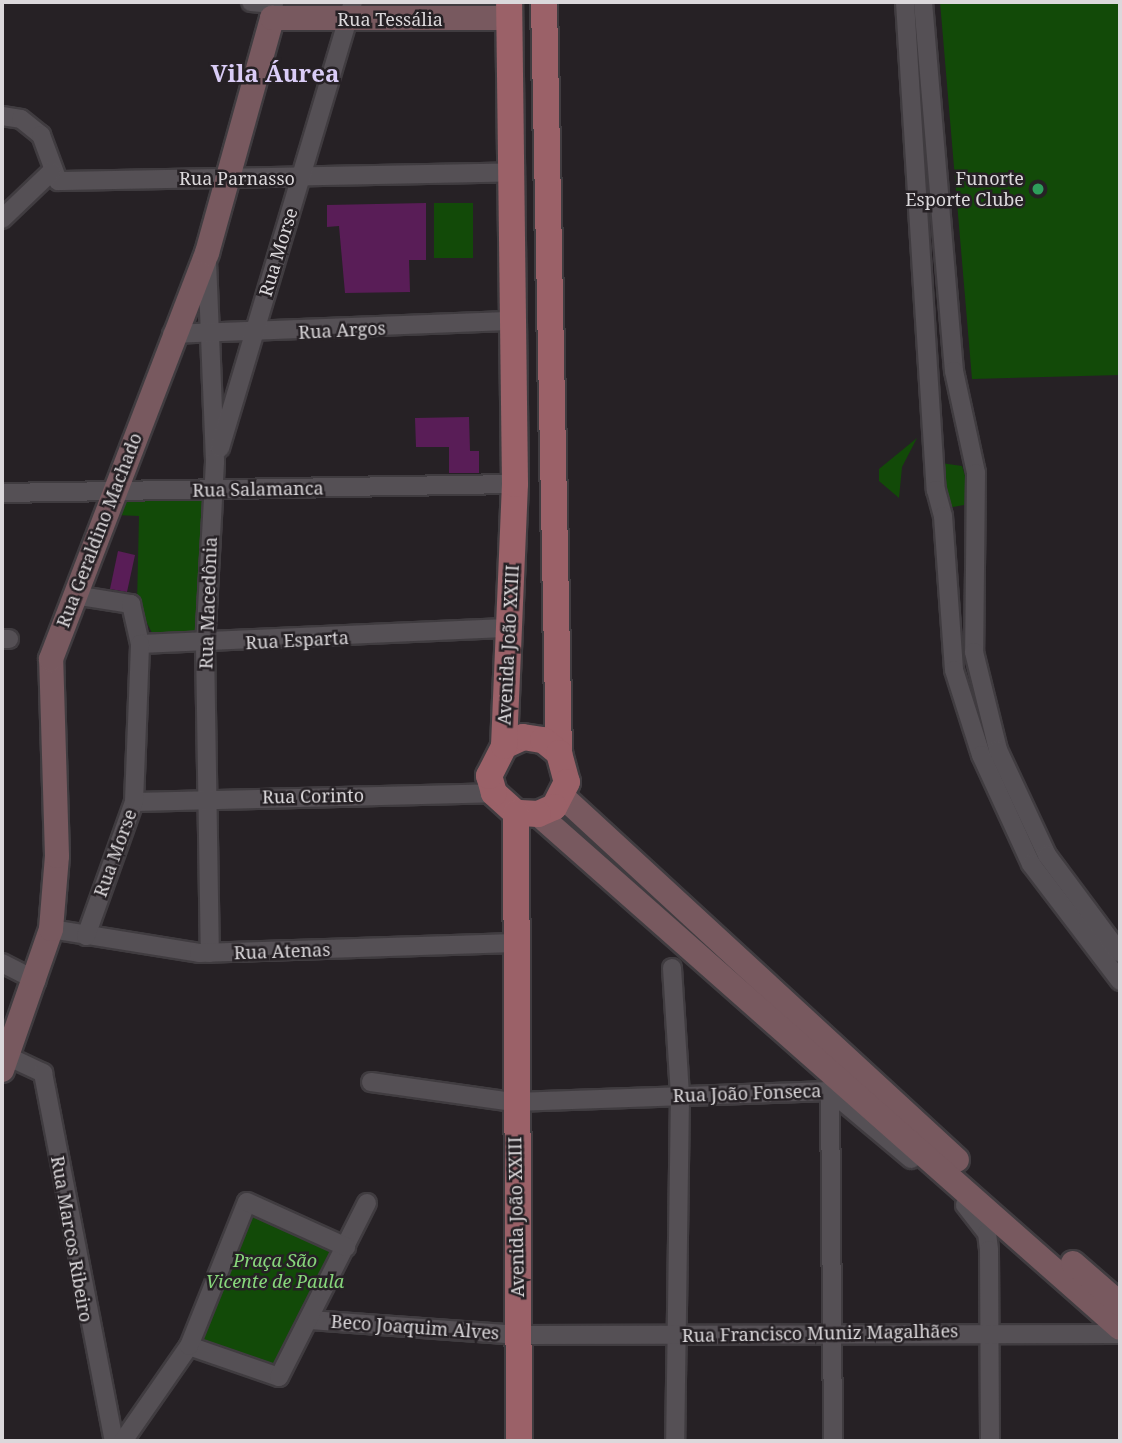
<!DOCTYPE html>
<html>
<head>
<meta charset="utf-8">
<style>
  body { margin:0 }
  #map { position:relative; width:1122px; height:1443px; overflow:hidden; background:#262125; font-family:"Noto Serif",serif }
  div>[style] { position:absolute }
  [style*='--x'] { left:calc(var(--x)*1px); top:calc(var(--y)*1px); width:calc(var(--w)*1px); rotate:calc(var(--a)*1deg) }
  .green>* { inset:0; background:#124a08 }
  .building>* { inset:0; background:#591d57 }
  .roads { filter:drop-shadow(2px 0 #403c40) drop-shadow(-2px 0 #403c40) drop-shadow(0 2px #403c40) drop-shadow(0 -2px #403c40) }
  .street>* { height:18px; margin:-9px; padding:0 9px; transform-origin:9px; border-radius:9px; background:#555055 }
  .secondary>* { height:24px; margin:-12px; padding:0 12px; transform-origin:12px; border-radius:12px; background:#78595f }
  .primary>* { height:26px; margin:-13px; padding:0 13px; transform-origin:13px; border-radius:13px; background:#9b6168 }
  .dots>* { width:19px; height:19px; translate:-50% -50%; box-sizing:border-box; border:4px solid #262125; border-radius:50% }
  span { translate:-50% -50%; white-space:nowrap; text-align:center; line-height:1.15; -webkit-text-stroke:5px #262125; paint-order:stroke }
  .street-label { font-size:18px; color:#dbd8db }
  .poi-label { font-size:18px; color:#dbd8db }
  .right { translate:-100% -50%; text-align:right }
  .park-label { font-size:18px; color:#87d67b; font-style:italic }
  .district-label { font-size:24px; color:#dacdf7; font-weight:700 }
  .frame { position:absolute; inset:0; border:4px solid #dbd8db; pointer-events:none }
</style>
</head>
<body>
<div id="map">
  <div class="green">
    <i style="clip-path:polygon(940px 2px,1120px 2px,1120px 375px,972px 379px)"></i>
    <i style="clip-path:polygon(434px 203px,473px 203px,473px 258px,434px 258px)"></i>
    <i style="clip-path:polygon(917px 438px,902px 467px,899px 498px,879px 481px,879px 469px)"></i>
    <i style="clip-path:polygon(941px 463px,962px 466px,968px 485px,964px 505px,947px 508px)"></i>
    <i style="clip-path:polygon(206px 492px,202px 640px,155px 639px,137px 603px,139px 516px,116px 515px,118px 495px)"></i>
    <i style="clip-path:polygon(247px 1202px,346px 1247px,279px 1377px,189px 1346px)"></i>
  </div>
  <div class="building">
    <i style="clip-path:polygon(426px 203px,426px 260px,409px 260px,410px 292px,345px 293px,339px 226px,327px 227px,327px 205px)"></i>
    <i style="clip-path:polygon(469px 417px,470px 451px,479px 451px,479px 473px,449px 473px,449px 447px,416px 447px,415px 418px)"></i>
    <i style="clip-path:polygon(118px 551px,135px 555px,127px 592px,110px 589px)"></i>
  </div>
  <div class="roads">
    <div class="street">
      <i style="--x:251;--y:2;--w:23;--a:5"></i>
      <i style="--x:905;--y:2;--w:489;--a:86.4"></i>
      <i style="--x:936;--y:490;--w:27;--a:75"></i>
      <i style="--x:943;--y:516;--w:154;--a:85.9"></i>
      <i style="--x:954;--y:670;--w:89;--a:72.4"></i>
      <i style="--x:981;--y:755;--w:120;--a:65.4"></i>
      <i style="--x:1031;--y:864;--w:147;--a:52.7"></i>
      <i style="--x:923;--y:2;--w:370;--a:85.2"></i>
      <i style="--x:954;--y:371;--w:104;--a:77.8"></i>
      <i style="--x:976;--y:473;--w:179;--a:90.6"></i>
      <i style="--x:974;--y:652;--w:101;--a:76.2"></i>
      <i style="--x:998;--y:750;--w:116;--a:65"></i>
      <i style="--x:1047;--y:855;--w:122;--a:53.3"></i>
      <i style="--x:2;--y:116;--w:19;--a:9"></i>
      <i style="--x:21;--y:119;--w:26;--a:39"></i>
      <i style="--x:41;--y:135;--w:49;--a:69.7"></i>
      <i style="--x:58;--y:181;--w:452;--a:-1.1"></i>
      <i style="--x:2;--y:219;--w:68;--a:-43.8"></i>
      <i style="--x:207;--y:261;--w:201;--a:87.7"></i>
      <i style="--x:215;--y:462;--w:183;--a:93.1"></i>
      <i style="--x:205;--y:645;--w:308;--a:89.1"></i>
      <i style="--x:172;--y:334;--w:340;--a:-2.2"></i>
      <i style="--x:220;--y:448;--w:465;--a:-73.4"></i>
      <i style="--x:2;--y:493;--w:513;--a:-1.01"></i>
      <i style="--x:74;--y:595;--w:58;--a:9"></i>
      <i style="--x:131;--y:604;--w:41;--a:77.3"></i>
      <i style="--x:140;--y:644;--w:370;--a:-2.5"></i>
      <i style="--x:2;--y:639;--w:7;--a:0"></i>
      <i style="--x:134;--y:802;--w:360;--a:-1.4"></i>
      <i style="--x:51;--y:929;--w:150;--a:9.2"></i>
      <i style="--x:199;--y:953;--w:316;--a:-1.8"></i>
      <i style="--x:86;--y:936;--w:142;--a:-70.3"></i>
      <i style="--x:134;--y:802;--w:158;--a:-87.8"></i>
      <i style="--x:2;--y:963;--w:39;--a:27"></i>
      <i style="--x:672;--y:968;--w:127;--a:86.4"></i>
      <i style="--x:680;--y:1095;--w:346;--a:90.8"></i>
      <i style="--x:9;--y:1057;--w:38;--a:25"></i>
      <i style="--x:43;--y:1073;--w:375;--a:79.1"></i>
      <i style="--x:371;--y:1082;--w:144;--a:8"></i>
      <i style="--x:514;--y:1102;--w:316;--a:-2"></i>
      <i style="--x:830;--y:1091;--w:106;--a:40"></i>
      <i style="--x:830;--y:1091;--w:350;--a:89.5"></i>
      <i style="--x:965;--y:1205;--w:36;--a:52"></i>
      <i style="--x:987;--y:1233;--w:17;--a:83"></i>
      <i style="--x:989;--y:1250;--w:191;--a:89.7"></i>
      <i style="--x:310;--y:1320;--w:210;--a:4.1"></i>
      <i style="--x:519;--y:1335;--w:601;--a:-0.1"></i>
      <i style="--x:189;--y:1346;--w:95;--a:19"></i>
      <i style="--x:279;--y:1377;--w:195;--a:-63.2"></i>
      <i style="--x:123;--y:1441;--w:116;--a:-55.2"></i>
      <i style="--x:189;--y:1346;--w:155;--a:-68.1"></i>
      <i style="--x:247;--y:1202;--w:109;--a:24.4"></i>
    </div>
    <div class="secondary">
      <i style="--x:562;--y:796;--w:537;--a:42.66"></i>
      <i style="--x:538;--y:814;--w:776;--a:41.45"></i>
      <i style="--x:2;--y:1070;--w:149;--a:-70.8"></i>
      <i style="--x:51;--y:929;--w:73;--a:-85.3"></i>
      <i style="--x:57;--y:856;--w:197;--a:-91.7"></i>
      <i style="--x:51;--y:659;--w:435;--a:-69"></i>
      <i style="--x:207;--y:253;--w:244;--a:-74.5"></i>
      <i style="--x:272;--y:18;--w:237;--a:0"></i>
      <i style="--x:1073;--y:1263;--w:62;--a:41.1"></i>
    </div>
    <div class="primary">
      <i style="--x:544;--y:2;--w:751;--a:88.86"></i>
      <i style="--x:504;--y:746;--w:21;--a:-25"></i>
      <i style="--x:523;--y:737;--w:20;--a:9"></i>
      <i style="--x:543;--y:740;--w:21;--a:39"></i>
      <i style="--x:559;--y:753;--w:30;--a:75"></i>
      <i style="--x:567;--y:782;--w:28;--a:117"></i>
      <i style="--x:554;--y:807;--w:17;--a:156"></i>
      <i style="--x:538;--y:814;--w:22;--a:-177"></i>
      <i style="--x:516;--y:813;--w:30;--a:-138"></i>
      <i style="--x:494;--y:793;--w:18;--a:-106"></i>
      <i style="--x:489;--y:776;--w:34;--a:-63"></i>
      <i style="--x:504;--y:746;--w:262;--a:-87.6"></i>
      <i style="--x:515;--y:484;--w:482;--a:-90.7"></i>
      <i style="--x:516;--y:813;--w:628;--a:89.73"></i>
    </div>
  </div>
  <div class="dots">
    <i style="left:1038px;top:189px;background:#2e9e5b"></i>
  </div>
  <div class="street-label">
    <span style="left:390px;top:19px">Rua Tessália</span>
    <span style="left:237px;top:178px">Rua Parnasso</span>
    <span style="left:278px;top:252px;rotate:-73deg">Rua Morse</span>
    <span style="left:342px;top:330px;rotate:-3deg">Rua Argos</span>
    <span style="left:258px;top:489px;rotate:-1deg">Rua Salamanca</span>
    <span style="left:99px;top:530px;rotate:-69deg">Rua Geraldino Machado</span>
    <span style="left:208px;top:603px;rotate:-88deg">Rua Macedônia</span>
    <span style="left:297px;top:640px;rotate:-3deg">Rua Esparta</span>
    <span style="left:508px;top:645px;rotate:-87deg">Avenida João XXIII</span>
    <span style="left:313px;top:796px;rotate:-1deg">Rua Corinto</span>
    <span style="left:115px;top:853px;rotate:-70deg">Rua Morse</span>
    <span style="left:282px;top:951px;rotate:-2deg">Rua Atenas</span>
    <span style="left:747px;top:1093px;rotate:-2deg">Rua João Fonseca</span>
    <span style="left:516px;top:1217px;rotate:-91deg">Avenida João XXIII</span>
    <span style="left:72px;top:1239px;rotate:80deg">Rua Marcos Ribeiro</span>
    <span style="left:415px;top:1327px;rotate:4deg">Beco Joaquim Alves</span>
    <span style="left:820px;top:1333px;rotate:-1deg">Rua Francisco Muniz Magalhães</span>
  </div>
  <div class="poi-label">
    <span class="right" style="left:1024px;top:189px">Funorte<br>Esporte Clube</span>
  </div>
  <div class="park-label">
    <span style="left:275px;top:1271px">Praça São<br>Vicente de Paula</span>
  </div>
  <div class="district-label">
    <span style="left:275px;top:73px">Vila Áurea</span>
  </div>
  <div class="frame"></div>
</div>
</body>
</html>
